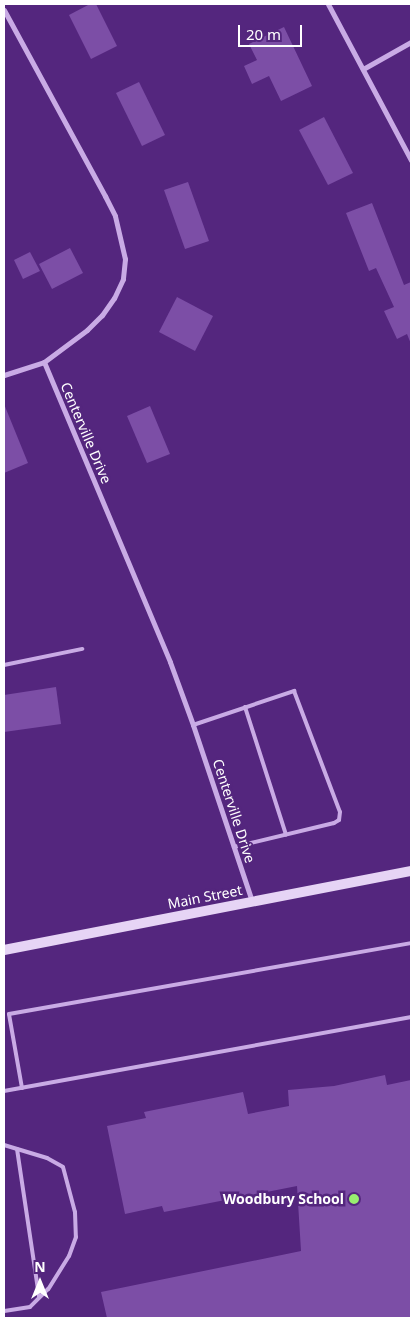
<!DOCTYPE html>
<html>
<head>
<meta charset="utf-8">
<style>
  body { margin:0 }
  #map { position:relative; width:415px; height:1322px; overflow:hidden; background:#54267e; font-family:"Noto Sans",sans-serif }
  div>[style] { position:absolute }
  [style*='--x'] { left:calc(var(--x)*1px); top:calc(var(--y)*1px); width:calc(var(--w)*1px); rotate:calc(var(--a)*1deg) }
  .building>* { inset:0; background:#7c4ea6 }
  .service>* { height:4px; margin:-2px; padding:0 2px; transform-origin:2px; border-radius:2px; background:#c9abe5 }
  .minor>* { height:5px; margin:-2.5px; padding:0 2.5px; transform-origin:2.5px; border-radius:2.5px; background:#c9abe5 }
  .secondary>* { height:10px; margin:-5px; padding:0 5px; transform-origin:5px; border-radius:5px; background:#e6d4f5 }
  .dots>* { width:14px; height:14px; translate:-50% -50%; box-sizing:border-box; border:2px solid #54267e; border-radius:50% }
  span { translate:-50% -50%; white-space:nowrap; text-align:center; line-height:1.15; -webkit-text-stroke:5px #54267e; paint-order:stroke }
  .street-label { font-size:14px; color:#fff }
  .poi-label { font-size:14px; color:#fff; font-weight:700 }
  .right { translate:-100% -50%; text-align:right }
  .frame { position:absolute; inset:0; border:5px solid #fff; pointer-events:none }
  .north { position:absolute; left:15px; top:1257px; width:50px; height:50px; -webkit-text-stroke:4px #54267e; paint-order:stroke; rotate:0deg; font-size:14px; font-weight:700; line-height:20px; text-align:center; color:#fff }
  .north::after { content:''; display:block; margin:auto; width:18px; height:22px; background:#fff; clip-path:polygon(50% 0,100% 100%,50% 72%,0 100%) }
  .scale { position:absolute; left:238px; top:25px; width:64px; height:22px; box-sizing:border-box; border:2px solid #fff; border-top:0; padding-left:6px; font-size:15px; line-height:18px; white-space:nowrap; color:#fff; -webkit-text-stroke:4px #54267e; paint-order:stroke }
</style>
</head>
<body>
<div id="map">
  <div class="building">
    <i style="clip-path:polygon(90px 4px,96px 4px,117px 46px,91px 59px,69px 15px)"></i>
    <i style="clip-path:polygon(284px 27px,312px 86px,281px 101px,269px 76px,252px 84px,244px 66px,257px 60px,249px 44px)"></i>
    <i style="clip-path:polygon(139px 82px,165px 135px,142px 146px,116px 93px)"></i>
    <i style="clip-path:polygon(324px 117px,353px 173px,328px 185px,299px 130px)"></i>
    <i style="clip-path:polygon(188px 182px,209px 241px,185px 249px,164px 190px)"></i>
    <i style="clip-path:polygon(372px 203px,404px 285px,411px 282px,411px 344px,407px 334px,397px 339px,384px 311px,394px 307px,376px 268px,369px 271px,346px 213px)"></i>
    <i style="clip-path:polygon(70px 248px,83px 273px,52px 289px,39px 264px)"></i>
    <i style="clip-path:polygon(30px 252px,40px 271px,23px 279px,14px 260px)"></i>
    <i style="clip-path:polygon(177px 297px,213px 316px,195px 351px,159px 332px)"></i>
    <i style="clip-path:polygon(4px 404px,28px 463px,4px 473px)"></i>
    <i style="clip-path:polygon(150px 406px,170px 454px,147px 463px,127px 416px)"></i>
    <i style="clip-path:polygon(56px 687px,61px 724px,4px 732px,4px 695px)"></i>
    <i style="clip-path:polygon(385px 1075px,387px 1085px,411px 1080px,411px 1318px,107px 1318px,101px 1292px,301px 1251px,297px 1186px,164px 1212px,162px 1206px,125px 1214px,107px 1126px,146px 1118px,144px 1112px,243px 1092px,248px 1114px,289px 1106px,288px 1090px,334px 1086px)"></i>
  </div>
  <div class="service">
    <i style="--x:4;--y:665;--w:80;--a:-11.6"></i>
    <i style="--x:245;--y:707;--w:134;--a:72.2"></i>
    <i style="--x:193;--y:725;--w:107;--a:-18.6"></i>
    <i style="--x:294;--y:691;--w:129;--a:69.2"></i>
    <i style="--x:340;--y:812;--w:8;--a:97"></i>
    <i style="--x:339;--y:820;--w:6;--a:149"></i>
    <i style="--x:334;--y:823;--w:103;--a:166.5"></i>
    <i style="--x:22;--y:1088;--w:75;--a:-100"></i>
    <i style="--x:9;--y:1014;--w:408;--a:-10"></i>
    <i style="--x:4;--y:1091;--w:414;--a:-10.3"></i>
    <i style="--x:4;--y:1145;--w:45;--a:16.8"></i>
    <i style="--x:47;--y:1158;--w:18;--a:29"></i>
    <i style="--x:63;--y:1167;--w:47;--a:75.1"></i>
    <i style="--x:75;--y:1212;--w:25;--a:88"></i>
    <i style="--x:76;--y:1237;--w:20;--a:110"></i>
    <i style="--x:69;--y:1256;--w:39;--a:122"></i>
    <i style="--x:48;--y:1289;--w:25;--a:135"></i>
    <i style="--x:30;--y:1307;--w:26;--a:171"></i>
    <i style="--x:17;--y:1149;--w:150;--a:81.5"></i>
  </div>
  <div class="minor">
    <i style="--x:328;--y:4;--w:177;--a:62"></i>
    <i style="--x:4;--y:10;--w:212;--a:61.5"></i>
    <i style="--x:105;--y:196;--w:22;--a:63"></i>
    <i style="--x:115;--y:216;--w:44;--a:76.9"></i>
    <i style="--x:125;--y:259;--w:20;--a:96"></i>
    <i style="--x:123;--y:279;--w:21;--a:115"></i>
    <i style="--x:114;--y:298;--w:21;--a:125"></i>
    <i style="--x:102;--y:315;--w:21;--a:135"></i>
    <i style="--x:87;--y:330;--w:54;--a:143.3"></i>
    <i style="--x:44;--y:362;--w:325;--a:67.2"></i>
    <i style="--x:170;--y:662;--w:67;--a:69.9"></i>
    <i style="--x:193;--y:725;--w:186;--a:71.5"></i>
    <i style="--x:363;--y:69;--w:55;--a:-29.4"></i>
    <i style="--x:4;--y:375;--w:42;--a:-18"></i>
  </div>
  <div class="secondary">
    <i style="--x:4;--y:950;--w:415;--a:-11"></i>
  </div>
  <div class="dots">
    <i style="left:354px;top:1199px;background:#98ee70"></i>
  </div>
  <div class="street-label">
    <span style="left:86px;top:433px;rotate:67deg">Centerville Drive</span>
    <span style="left:234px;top:811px;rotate:72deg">Centerville Drive</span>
    <span style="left:205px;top:897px;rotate:-11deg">Main Street</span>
  </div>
  <div class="poi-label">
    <span class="right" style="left:344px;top:1199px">Woodbury School</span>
  </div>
  <div class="frame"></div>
  <div class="north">N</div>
  <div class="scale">20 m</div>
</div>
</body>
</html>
